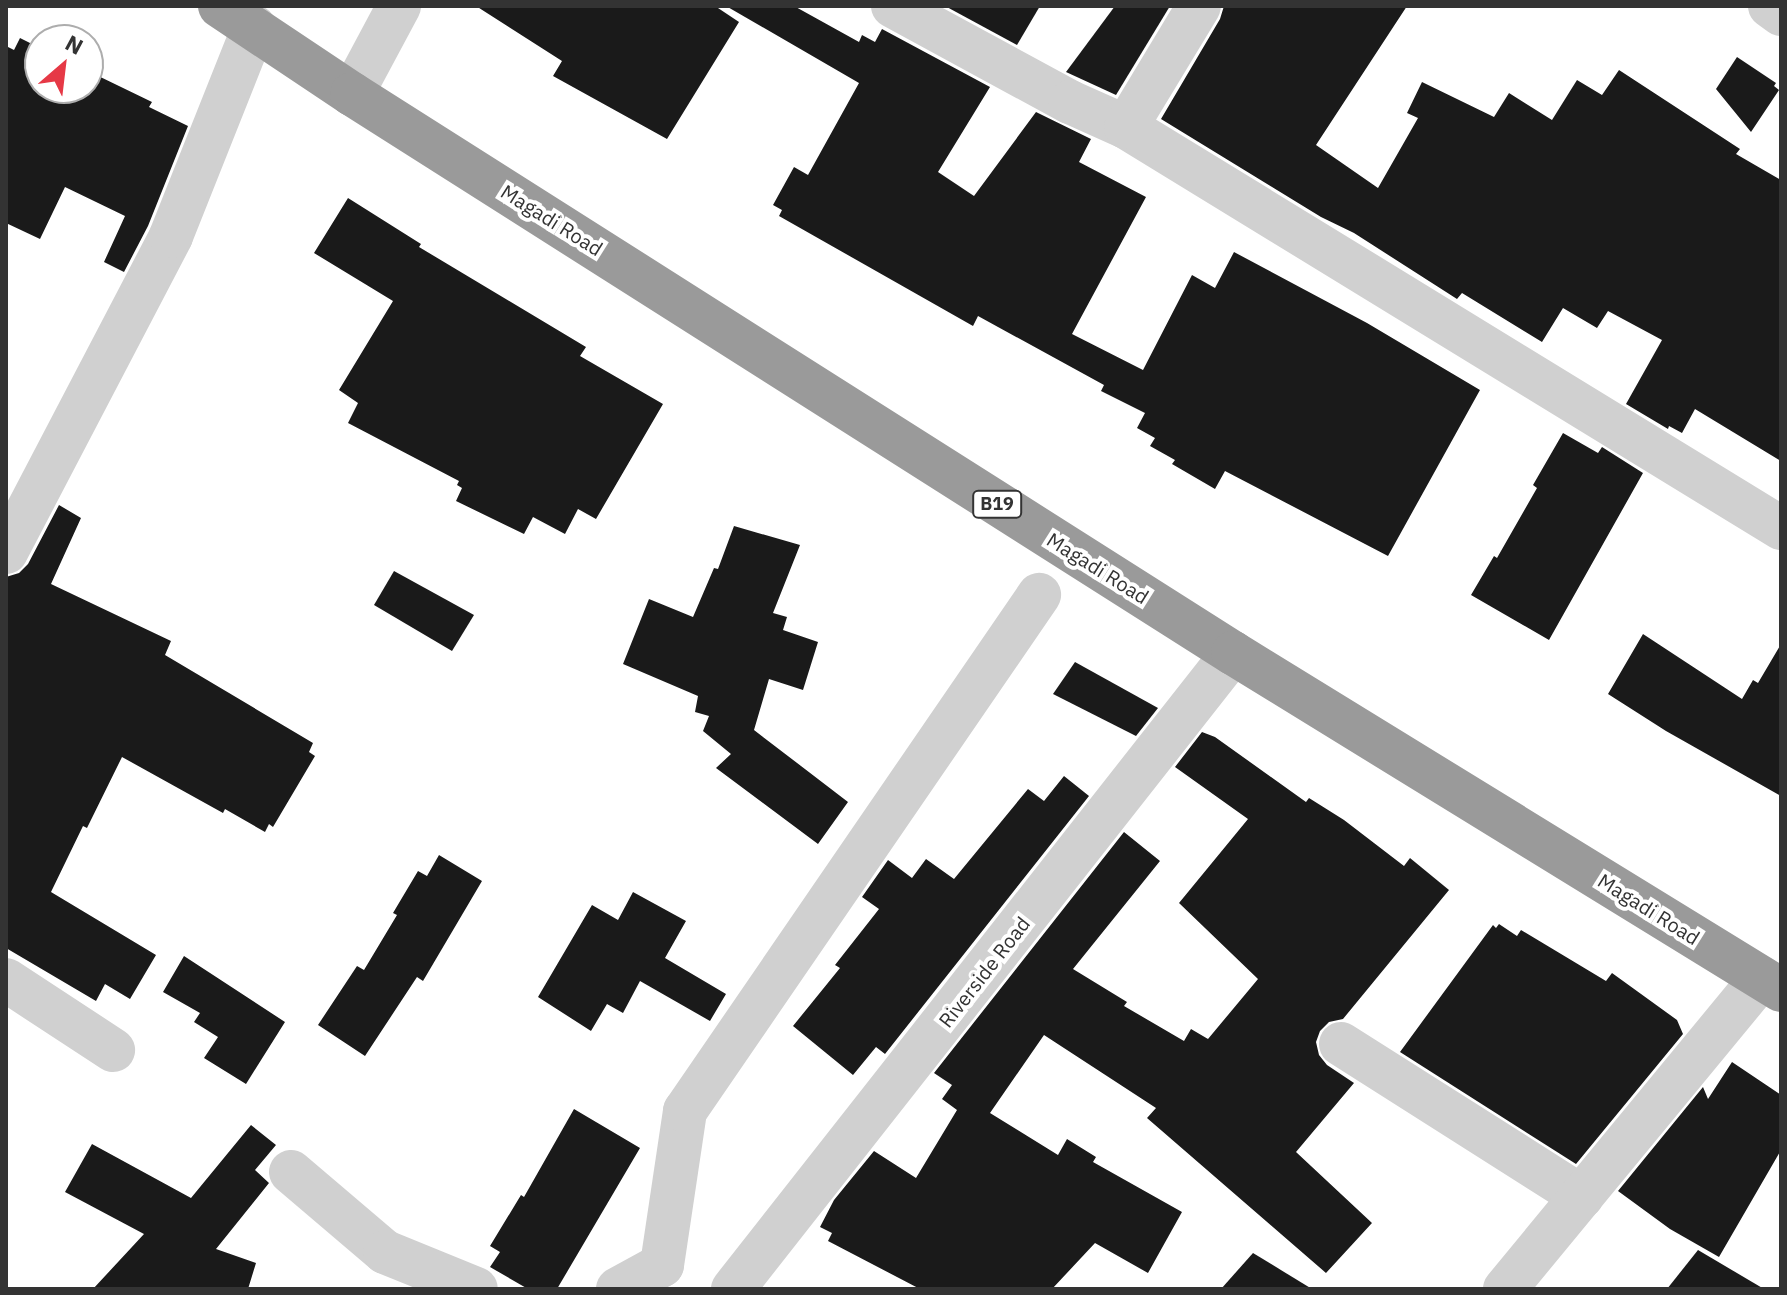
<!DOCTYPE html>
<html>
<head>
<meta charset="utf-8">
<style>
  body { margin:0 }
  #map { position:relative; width:1787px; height:1295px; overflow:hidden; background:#fff; font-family:"IBM Plex Sans",sans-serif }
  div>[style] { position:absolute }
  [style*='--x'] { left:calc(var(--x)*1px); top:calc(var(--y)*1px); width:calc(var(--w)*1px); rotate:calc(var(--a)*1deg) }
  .building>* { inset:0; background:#1a1a1a }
  .minor>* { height:44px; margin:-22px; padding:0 22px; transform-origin:22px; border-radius:22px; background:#d0d0d0 }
  .highway>* { height:44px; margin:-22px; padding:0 22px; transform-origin:22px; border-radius:22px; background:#9a9a9a }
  span { translate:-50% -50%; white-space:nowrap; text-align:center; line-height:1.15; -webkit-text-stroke:8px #fff; paint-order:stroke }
  .shield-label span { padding:2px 6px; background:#fff; border:2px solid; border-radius:6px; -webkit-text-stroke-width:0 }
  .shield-label { font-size:18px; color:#333; font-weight:700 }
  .street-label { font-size:20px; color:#333 }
  .frame { position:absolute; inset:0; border:8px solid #333; pointer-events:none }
  .north { position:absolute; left:24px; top:24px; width:80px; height:80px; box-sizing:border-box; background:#fff; border:2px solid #adadad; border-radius:50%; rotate:28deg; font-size:22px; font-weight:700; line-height:32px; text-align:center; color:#333 }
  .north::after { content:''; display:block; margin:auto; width:28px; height:36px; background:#e63946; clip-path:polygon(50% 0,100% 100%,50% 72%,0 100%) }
</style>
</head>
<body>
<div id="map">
  <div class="building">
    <i style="clip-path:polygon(476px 6px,715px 6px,739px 22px,667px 139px,553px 76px,562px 61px)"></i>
    <i style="clip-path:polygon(726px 6px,794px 6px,859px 42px,862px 35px,875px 42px,882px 29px,990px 87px,938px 172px,974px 196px,1036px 112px,1091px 139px,1079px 162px,1146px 197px,1072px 334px,1143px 370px,1192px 275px,1215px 288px,1234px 252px,1367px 323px,1480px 390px,1388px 556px,1225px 471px,1215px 489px,1172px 464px,1175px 460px,1150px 446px,1155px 438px,1137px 428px,1145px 413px,1101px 391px,1104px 385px,978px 316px,973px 326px,779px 216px,782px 210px,773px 205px,794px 167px,808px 175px,859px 83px)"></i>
    <i style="clip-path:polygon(945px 6px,1040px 6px,1017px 45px)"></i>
    <i style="clip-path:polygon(1115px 6px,1170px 6px,1116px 95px,1066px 72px)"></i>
    <i style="clip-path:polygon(1224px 6px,1407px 6px,1316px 145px,1378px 188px,1418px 118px,1407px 113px,1422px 82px,1494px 117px,1509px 93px,1552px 120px,1577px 80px,1602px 95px,1619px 70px,1740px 149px,1736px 154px,1781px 180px,1781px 461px,1695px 409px,1682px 433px,1669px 426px,1668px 429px,1626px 404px,1662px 340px,1608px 311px,1597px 328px,1563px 308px,1542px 342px,1462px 293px,1457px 299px,1354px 233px,1321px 217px,1161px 119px,1220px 19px)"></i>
    <i style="clip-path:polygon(20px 38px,40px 48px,40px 88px,88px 88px,88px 71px,152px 102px,149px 107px,188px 126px,148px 226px,124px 272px,104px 262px,125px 216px,65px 187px,40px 239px,6px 223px,6px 46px,14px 50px)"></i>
    <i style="clip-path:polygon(1737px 57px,1776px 83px,1774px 86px,1779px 90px,1751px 132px,1716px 89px)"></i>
    <i style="clip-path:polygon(348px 198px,421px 244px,419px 247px,586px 347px,580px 356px,663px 404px,596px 519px,578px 509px,565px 534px,533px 517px,524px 534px,456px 501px,462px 488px,457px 485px,459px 481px,348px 423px,358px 403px,339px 390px,393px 301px,314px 253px)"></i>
    <i style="clip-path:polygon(1563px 433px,1598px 453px,1602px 447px,1643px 473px,1549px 640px,1471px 595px,1494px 556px,1497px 558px,1537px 488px,1533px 485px)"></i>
    <i style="clip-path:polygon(59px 505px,81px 518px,51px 584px,171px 641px,165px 655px,313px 743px,309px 752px,315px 756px,273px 827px,269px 824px,265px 832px,225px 809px,223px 813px,122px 757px,87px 828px,83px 826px,51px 892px,156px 955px,130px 999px,105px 984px,96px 1001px,6px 948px,6px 577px,19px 573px,28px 564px)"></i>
    <i style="clip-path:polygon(734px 526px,800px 545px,773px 613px,787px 617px,783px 630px,818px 642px,803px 690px,769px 679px,754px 730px,848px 802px,818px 844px,716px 768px,731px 754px,703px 731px,709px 716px,695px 712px,698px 696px,623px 664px,649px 599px,693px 617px,714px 568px,718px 569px)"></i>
    <i style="clip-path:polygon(394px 571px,474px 615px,452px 651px,374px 605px)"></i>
    <i style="clip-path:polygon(1643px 634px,1742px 699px,1753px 680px,1758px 683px,1781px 644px,1781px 796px,1666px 731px,1608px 694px)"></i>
    <i style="clip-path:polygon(1075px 662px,1158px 708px,1136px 736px,1053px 694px)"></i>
    <i style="clip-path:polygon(1202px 732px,1215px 737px,1306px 802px,1309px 798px,1344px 820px,1404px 866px,1410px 858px,1449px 890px,1343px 1019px,1329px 1022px,1320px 1031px,1316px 1042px,1319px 1055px,1327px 1065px,1354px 1083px,1296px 1152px,1372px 1223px,1326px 1273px,1147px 1118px,1156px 1108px,1044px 1035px,990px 1113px,1058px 1155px,1067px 1139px,1096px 1157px,1093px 1162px,1182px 1212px,1148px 1273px,1095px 1243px,1052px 1289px,920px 1289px,828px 1241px,832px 1233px,820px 1227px,834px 1200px,874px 1151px,916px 1178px,957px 1110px,942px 1099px,952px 1085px,934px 1073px,1124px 832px,1160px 861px,1073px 969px,1127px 1002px,1124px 1006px,1184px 1041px,1191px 1029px,1208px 1039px,1258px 979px,1179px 903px,1248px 819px,1175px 767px)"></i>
    <i style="clip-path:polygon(1064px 776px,1089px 796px,885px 1054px,876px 1047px,853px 1075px,793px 1026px,840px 968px,835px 965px,879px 909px,862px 897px,888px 860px,912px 878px,926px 859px,954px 879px,1028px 789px,1044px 801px)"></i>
    <i style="clip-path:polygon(439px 855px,482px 881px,423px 981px,417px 977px,365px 1056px,318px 1025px,357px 966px,364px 970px,397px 915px,393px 913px,418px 871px,427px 876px)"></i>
    <i style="clip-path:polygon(633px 892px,686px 921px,665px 958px,726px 994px,710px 1021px,640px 981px,623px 1013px,607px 1004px,591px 1031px,538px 997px,592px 905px,618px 920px)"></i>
    <i style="clip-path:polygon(1499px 924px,1517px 936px,1521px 930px,1606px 981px,1612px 973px,1677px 1020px,1683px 1034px,1576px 1164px,1400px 1052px,1493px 925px,1496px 928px)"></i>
    <i style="clip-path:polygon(184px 956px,285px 1022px,246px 1084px,204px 1058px,218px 1037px,194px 1022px,200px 1013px,163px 992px)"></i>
    <i style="clip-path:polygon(1732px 1062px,1781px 1095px,1781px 1150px,1719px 1257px,1670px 1229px,1618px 1191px,1703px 1087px,1708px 1099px)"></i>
    <i style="clip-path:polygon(574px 1109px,640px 1148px,557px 1289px,528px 1289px,490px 1267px,500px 1252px,490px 1246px,521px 1195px,524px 1197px)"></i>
    <i style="clip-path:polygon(251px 1125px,276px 1145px,255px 1170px,269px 1183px,216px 1249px,256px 1263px,248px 1289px,93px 1289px,144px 1234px,65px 1192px,92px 1144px,191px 1198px)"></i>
    <i style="clip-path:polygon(1698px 1250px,1764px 1289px,1667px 1289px)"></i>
    <i style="clip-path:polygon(1253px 1253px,1312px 1289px,1221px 1289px)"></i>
  </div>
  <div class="minor">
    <i style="--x:893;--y:6;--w:201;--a:28.5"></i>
    <i style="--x:1070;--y:102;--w:61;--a:24.1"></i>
    <i style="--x:1126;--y:127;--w:768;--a:31.48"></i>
    <i style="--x:1770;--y:6;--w:14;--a:36"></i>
    <i style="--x:352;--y:94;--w:100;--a:-61.9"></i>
    <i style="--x:1126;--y:127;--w:141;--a:-58.9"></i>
    <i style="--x:6;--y:552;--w:356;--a:-62.4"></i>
    <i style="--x:171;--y:236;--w:225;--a:-68.3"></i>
    <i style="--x:6;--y:980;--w:128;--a:33.2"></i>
    <i style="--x:1341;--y:1044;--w:285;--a:32.4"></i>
    <i style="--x:291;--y:1172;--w:123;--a:40.4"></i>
    <i style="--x:385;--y:1252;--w:98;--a:22.1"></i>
    <i style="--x:618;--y:1289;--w:50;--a:-28.6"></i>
    <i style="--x:662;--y:1265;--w:156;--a:-81.5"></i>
    <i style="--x:685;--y:1111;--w:626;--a:-55.55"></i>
    <i style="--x:733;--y:1289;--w:809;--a:-51.83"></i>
    <i style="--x:1505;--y:1289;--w:403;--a:-50.5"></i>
  </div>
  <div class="highway">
    <i style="--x:220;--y:6;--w:159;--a:33.7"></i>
    <i style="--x:352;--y:94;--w:1043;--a:32.4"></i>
    <i style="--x:1233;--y:653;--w:643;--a:31.59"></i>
  </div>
  <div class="shield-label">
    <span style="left:997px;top:504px">B19</span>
  </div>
  <div class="street-label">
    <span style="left:552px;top:220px;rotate:32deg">Magadi Road</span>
    <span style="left:1098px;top:568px;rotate:32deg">Magadi Road</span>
    <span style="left:1649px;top:909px;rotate:32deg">Magadi Road</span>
    <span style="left:984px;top:972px;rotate:-52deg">Riverside Road</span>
  </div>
  <div class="frame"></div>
  <div class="north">N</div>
</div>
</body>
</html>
